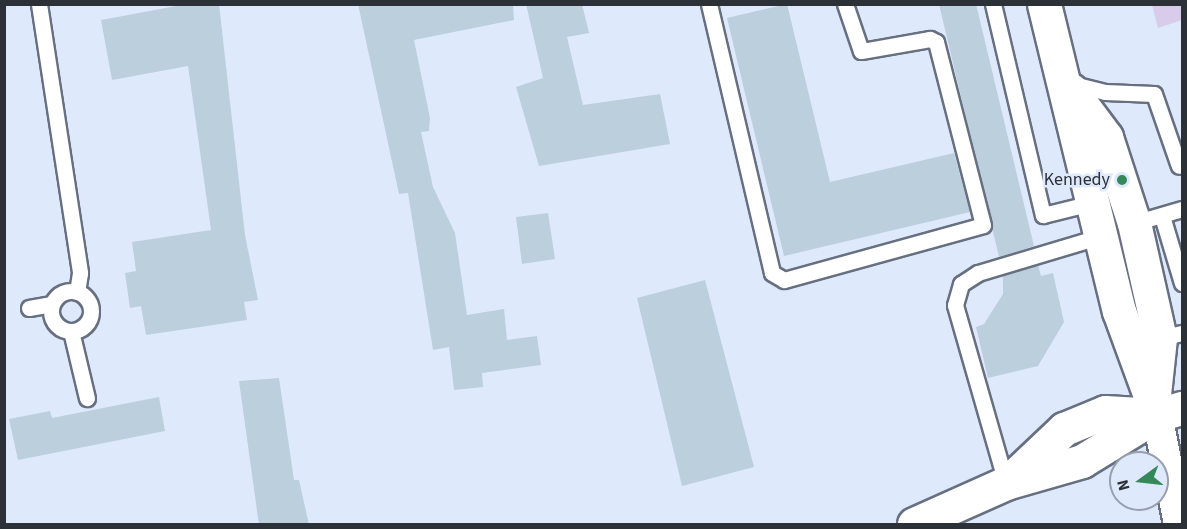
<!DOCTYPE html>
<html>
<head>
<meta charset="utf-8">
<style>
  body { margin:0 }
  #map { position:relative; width:1187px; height:529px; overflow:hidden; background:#dfe9fc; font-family:"Source Sans 3",sans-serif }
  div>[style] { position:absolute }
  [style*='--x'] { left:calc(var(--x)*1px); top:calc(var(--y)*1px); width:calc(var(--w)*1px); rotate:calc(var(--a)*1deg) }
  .green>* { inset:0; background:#d9cbea }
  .building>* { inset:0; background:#bccfdd }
  .roads { filter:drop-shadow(2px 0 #677080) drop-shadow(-2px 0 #677080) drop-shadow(0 2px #677080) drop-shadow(0 -2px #677080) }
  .service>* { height:15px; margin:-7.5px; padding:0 7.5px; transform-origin:7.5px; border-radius:7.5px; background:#fff }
  .service>.ring { margin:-7.5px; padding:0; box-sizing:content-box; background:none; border:15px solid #fff; border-radius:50% }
  .minor>* { height:30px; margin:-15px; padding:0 15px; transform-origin:15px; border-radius:15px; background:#fff }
  .tertiary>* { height:33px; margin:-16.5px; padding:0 16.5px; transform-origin:16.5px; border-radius:16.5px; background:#fff }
  .dots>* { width:16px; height:16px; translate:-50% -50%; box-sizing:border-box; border:3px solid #dfe9fc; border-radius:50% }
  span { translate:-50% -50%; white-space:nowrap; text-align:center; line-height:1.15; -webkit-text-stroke:5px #dfe9fc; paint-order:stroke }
  .poi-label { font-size:18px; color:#2c3037 }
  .right { translate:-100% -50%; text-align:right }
  .frame { position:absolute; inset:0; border:6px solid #2c3037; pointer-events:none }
  .north { position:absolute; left:1109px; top:451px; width:60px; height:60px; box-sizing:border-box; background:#dfe9fc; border:2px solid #979fad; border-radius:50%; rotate:255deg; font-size:16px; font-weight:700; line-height:24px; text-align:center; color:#2c3037 }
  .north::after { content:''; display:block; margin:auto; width:21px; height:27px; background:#35885a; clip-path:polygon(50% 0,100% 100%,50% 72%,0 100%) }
</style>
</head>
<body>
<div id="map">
  <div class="green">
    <i style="clip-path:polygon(1152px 5px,1182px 5px,1182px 20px,1158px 28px)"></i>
  </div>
  <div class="building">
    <i style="clip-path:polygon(187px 4px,219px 4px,245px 235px,258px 300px,244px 302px,247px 320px,146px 335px,141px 306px,130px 308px,125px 273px,136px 271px,132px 242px,211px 230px,188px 66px,112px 80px,101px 20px)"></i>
    <i style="clip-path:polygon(358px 4px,513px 4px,514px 20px,414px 40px,430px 118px,429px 131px,421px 132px,433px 187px,455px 233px,467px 315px,504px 309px,507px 340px,537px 336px,541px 365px,482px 373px,483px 387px,454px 390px,449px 347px,433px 350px,408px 193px,399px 194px)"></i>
    <i style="clip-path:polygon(526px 4px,582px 4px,589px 33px,567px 37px,583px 105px,660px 94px,670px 144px,539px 166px,516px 87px,543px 78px)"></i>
    <i style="clip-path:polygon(787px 4px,830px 182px,954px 153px,970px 212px,784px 256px,727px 18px)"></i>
    <i style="clip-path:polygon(939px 4px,976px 4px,1034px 246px,999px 257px)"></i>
    <i style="clip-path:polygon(548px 213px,555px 259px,522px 264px,516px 217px)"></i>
    <i style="clip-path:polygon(1038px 265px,1041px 276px,1053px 273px,1064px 322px,1038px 366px,988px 378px,976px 327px,984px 324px,1003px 294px,1003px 276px)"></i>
    <i style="clip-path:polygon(705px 280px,754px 467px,682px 486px,637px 298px)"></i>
    <i style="clip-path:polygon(279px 378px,294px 480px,299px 480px,309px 525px,259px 525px,239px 381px)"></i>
    <i style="clip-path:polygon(159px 397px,165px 431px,18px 460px,9px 419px,50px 411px,52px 418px)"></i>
  </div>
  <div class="roads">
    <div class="service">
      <i style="--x:39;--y:4;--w:272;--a:81.3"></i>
      <i style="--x:80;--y:273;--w:19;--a:99"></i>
      <i style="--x:709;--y:4;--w:276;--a:76.8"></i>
      <i style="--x:772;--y:273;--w:14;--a:30"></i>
      <i style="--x:784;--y:280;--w:206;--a:-15.4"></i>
      <i style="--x:983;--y:225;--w:189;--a:-104.4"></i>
      <i style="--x:936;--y:42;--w:7;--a:-153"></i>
      <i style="--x:930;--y:39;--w:70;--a:170.1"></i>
      <i style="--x:861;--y:51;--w:50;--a:-108.8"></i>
      <i style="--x:993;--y:4;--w:217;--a:76.7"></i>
      <i style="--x:1043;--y:215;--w:50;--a:-13.8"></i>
      <i style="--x:1073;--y:84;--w:33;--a:14"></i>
      <i style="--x:1105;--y:92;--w:49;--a:2.3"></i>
      <i style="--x:1154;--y:94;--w:76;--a:70.9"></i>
      <i style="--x:1162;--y:216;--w:70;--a:73.4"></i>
      <i style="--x:1134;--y:223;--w:50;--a:-16.3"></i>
      <i class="ring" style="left:51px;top:291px;width:25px;height:25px"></i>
      <i style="--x:29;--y:308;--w:23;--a:-10"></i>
      <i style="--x:71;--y:331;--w:69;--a:76.6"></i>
      <i style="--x:1160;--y:338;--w:23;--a:-13"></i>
      <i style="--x:1006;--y:483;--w:185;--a:-106"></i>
      <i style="--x:955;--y:305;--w:22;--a:-74"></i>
      <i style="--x:961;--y:284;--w:20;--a:-33"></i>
      <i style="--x:978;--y:273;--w:128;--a:-16.7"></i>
    </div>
    <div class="minor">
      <i style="--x:1157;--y:415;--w:111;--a:78.6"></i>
    </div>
    <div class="tertiary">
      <i style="--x:1044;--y:4;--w:316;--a:76.3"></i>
      <i style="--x:1119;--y:311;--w:111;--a:69.9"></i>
      <i style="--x:1071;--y:90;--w:59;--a:53.3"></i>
      <i style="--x:1106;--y:137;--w:90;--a:72"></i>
      <i style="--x:1134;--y:223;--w:118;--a:77.3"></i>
      <i style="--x:1160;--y:338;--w:56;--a:96.1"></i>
      <i style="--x:1009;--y:481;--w:76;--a:-43.4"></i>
      <i style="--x:1064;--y:429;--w:44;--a:-22.5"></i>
      <i style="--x:1105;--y:412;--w:52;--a:3.3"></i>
      <i style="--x:914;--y:524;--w:101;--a:-24"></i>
      <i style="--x:1006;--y:483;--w:79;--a:-16.1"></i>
      <i style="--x:1082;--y:461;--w:88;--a:-31.5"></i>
      <i style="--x:1157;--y:415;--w:26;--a:-16"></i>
    </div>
  </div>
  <div class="dots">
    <i style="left:1122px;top:180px;background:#35885a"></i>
  </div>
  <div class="poi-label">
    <span class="right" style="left:1110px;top:180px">Kennedy</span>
  </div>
  <div class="frame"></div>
  <div class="north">N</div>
</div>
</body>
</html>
